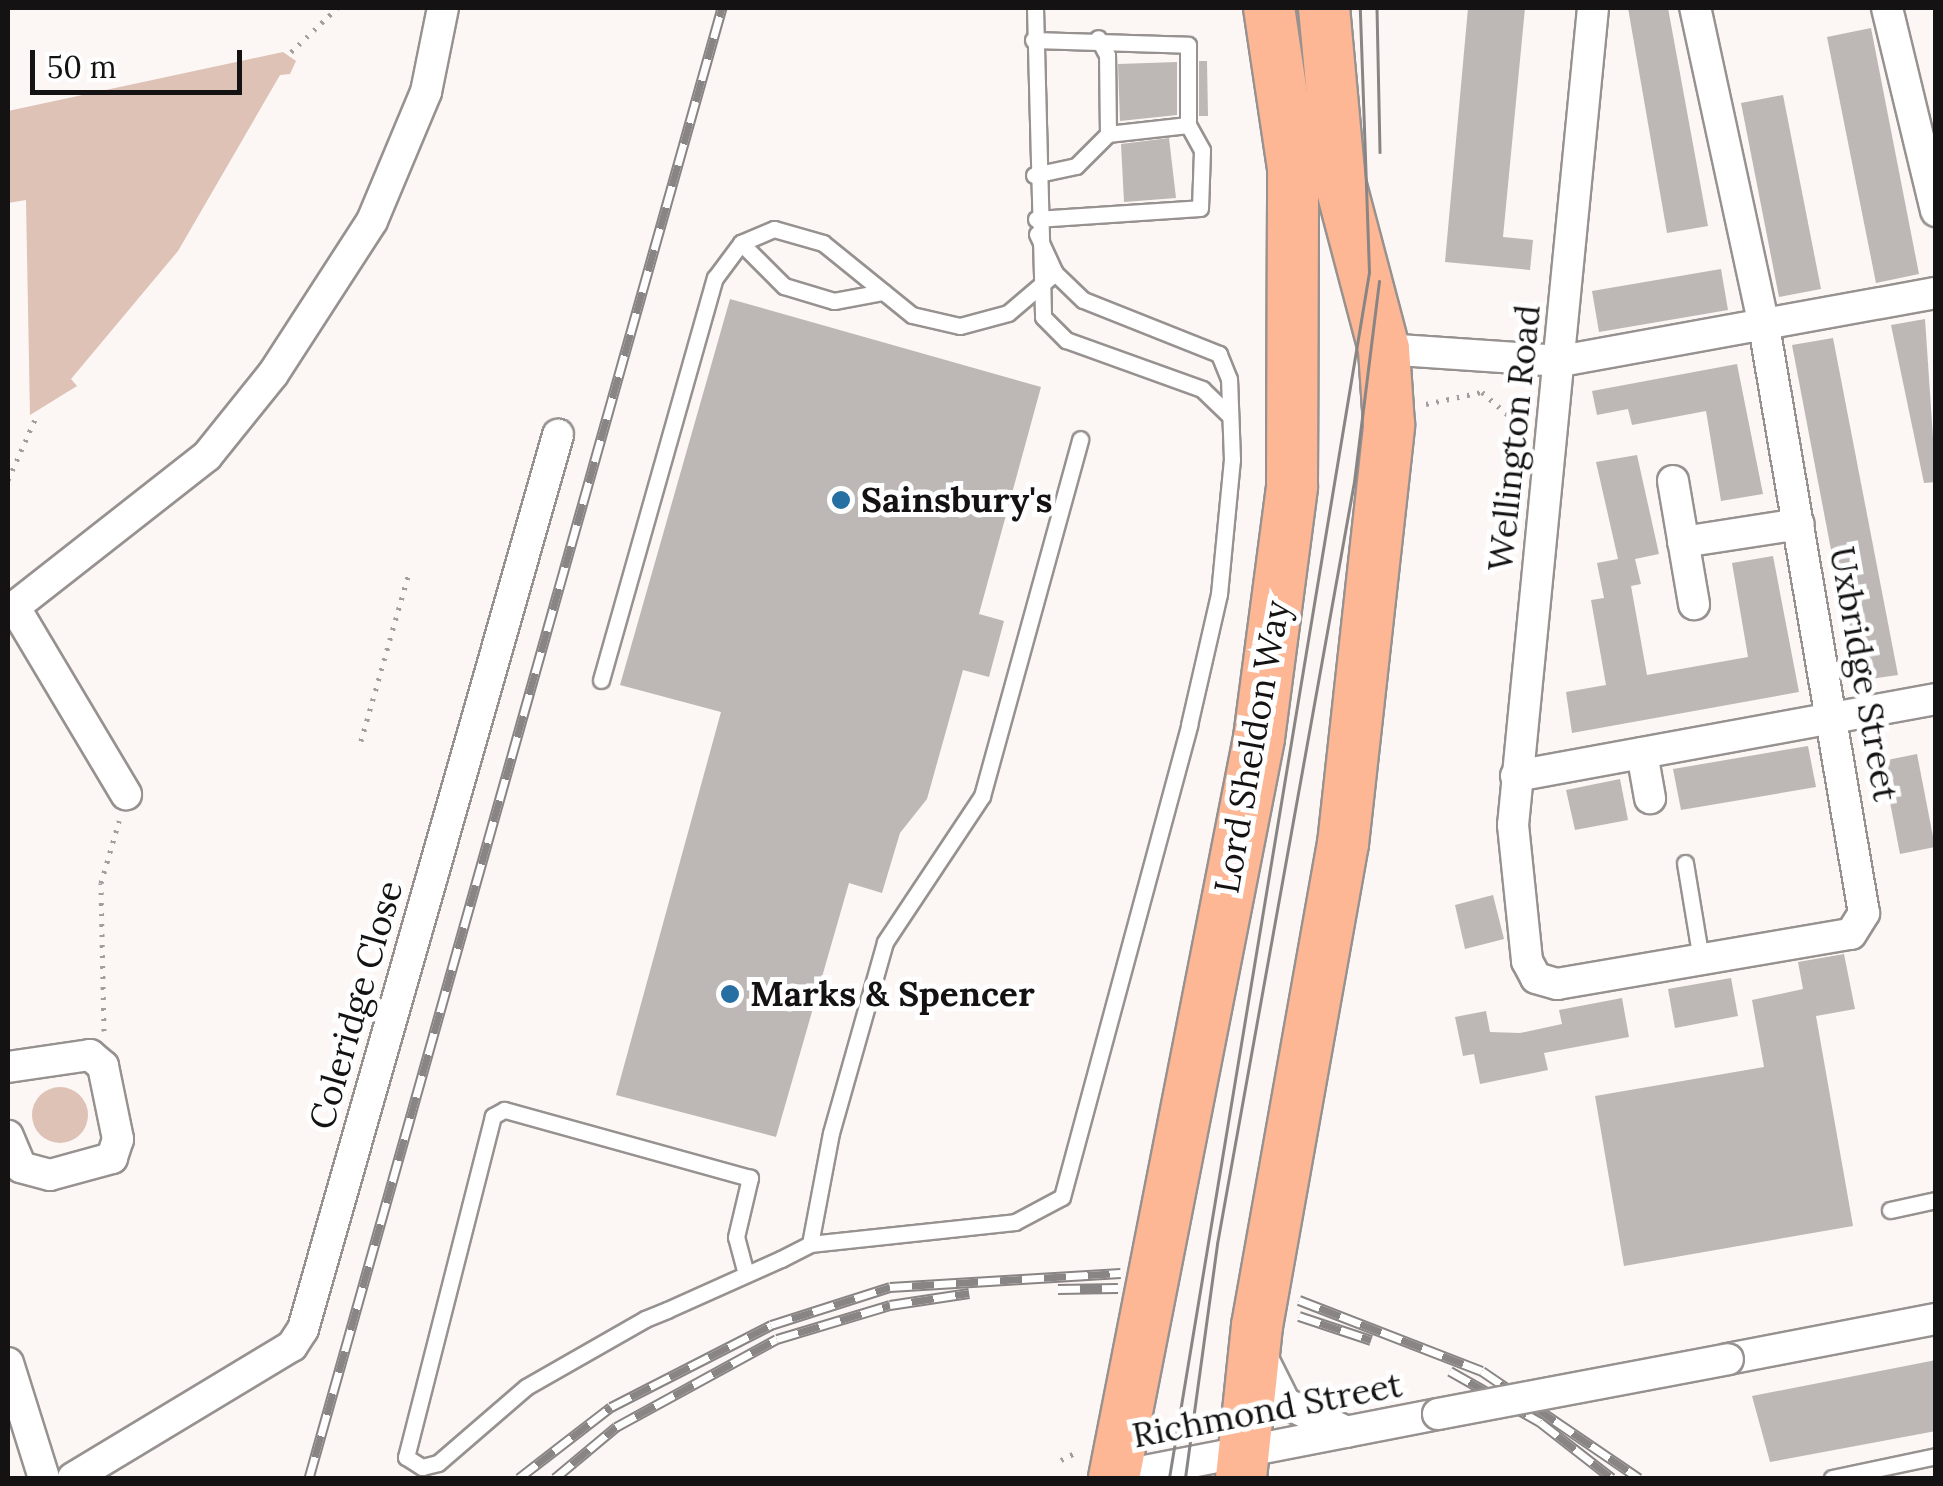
<!DOCTYPE html>
<html>
<head>
<meta charset="utf-8">
<style>
  body { margin:0 }
  #map { position:relative; width:1943px; height:1486px; overflow:hidden; background:#fcf6f4; font-family:Lora,serif }
  div>[style] { position:absolute }
  [style*='--x'] { left:calc(var(--x)*1px); top:calc(var(--y)*1px); width:calc(var(--w)*1px); rotate:calc(var(--a)*1deg) }
  .green>* { inset:0; background:#ddc2b5 }
  .round { border-radius:50% }
  .building>* { inset:0; background:#bdb8b6 }
  .path>* { height:5px; margin-top:-2.5px; transform-origin:0; background:repeating-linear-gradient(90deg,#a39e9d 0 2.5px,transparent 0 10.5px) }
  .roads { filter:drop-shadow(2px 0 #979290) drop-shadow(-2px 0 #979290) drop-shadow(0 2px #979290) drop-shadow(0 -2px #979290) }
  .service>* { height:15px; margin:-7.5px; padding:0 7.5px; transform-origin:7.5px; border-radius:7.5px; background:#fff }
  .minor>* { height:30px; margin:-15px; padding:0 15px; transform-origin:15px; border-radius:15px; background:#fff }
  .trunk>* { height:50px; margin:-25px; padding:0 25px; transform-origin:25px; border-radius:25px; background:#feb794 }
  .tram>* { height:2.5px; margin:-1.25px; padding:0 1.25px; transform-origin:1.25px; border-radius:1.25px; background:#898584 }
  .rail>* { height:11px; margin-top:-5.5px; transform-origin:0; background:repeating-linear-gradient(90deg,#fff 0 22px,#898584 0 44px); box-sizing:border-box; border-block:2px solid #898584 }
  .bridges { filter:drop-shadow(2px 0 #979290) drop-shadow(-2px 0 #979290) drop-shadow(0 2px #979290) drop-shadow(0 -2px #979290) }
  .minor-bridge>* { height:30px; margin:-15px; padding:0 15px; transform-origin:15px; border-radius:15px; background:#fff }
  .dots>* { width:28px; height:28px; translate:-50% -50%; box-sizing:border-box; border:5px solid #fff; border-radius:50% }
  span { translate:-50% -50%; white-space:nowrap; text-align:center; line-height:1.15; -webkit-text-stroke:10px #fff; paint-order:stroke }
  .street-label { font-size:35px; color:#141212 }
  .poi-label { font-size:35px; color:#141212; font-weight:700 }
  .left { translate:0 -50%; text-align:left }
  .frame { position:absolute; inset:0; border:10px solid #141212; pointer-events:none }
  .scale { position:absolute; left:30px; top:50px; width:212px; height:45px; box-sizing:border-box; border:5px solid #141212; border-top:0; padding-left:12px; font-size:30px; line-height:35px; white-space:nowrap; color:#141212; -webkit-text-stroke:8px #fff; paint-order:stroke }
</style>
</head>
<body>
<div id="map">
  <div class="green">
    <i style="clip-path:polygon(283px 52px,296px 61px,290px 74px,280px 75px,178px 251px,71px 379px,77px 386px,30px 415px,26px 200px,8px 203px,8px 111px)"></i>
    <i class="round" style="left:32px;top:1087px;width:56px;height:56px"></i>
  </div>
  <div class="building">
    <i style="clip-path:polygon(1468px 8px,1525px 8px,1503px 237px,1533px 240px,1530px 270px,1445px 262px)"></i>
    <i style="clip-path:polygon(1628px 8px,1668px 8px,1708px 226px,1667px 233px)"></i>
    <i style="clip-path:polygon(1871px 28px,1919px 274px,1876px 283px,1827px 37px)"></i>
    <i style="clip-path:polygon(1199px 61px,1207px 61px,1208px 116px,1199px 116px)"></i>
    <i style="clip-path:polygon(1177px 62px,1177px 115px,1120px 121px,1118px 64px)"></i>
    <i style="clip-path:polygon(1783px 95px,1821px 289px,1779px 297px,1741px 103px)"></i>
    <i style="clip-path:polygon(1169px 138px,1176px 198px,1124px 202px,1121px 144px)"></i>
    <i style="clip-path:polygon(1721px 269px,1728px 310px,1599px 332px,1592px 291px)"></i>
    <i style="clip-path:polygon(730px 299px,1041px 387px,979px 614px,1004px 621px,989px 677px,963px 670px,927px 799px,900px 833px,882px 893px,849px 883px,776px 1137px,616px 1095px,721px 712px,620px 685px)"></i>
    <i style="clip-path:polygon(1925px 319px,1936px 482px,1924px 483px,1891px 325px)"></i>
    <i style="clip-path:polygon(1833px 338px,1898px 675px,1856px 681px,1792px 345px)"></i>
    <i style="clip-path:polygon(1737px 364px,1763px 494px,1721px 501px,1706px 411px,1632px 425px,1628px 409px,1597px 415px,1592px 391px)"></i>
    <i style="clip-path:polygon(1637px 455px,1659px 554px,1635px 559px,1641px 584px,1631px 586px,1647px 675px,1748px 657px,1732px 563px,1773px 556px,1799px 692px,1572px 733px,1566px 692px,1606px 685px,1591px 600px,1604px 598px,1597px 563px,1618px 559px,1596px 462px)"></i>
    <i style="clip-path:polygon(1808px 746px,1816px 787px,1681px 810px,1673px 769px)"></i>
    <i style="clip-path:polygon(1917px 754px,1935px 847px,1900px 854px,1882px 761px)"></i>
    <i style="clip-path:polygon(1620px 779px,1628px 820px,1575px 830px,1566px 790px)"></i>
    <i style="clip-path:polygon(1493px 895px,1504px 939px,1465px 949px,1455px 905px)"></i>
    <i style="clip-path:polygon(1844px 954px,1855px 1009px,1816px 1016px,1853px 1226px,1624px 1266px,1595px 1096px,1764px 1067px,1752px 1000px,1803px 989px,1798px 962px)"></i>
    <i style="clip-path:polygon(1731px 978px,1738px 1016px,1675px 1028px,1668px 989px)"></i>
    <i style="clip-path:polygon(1622px 998px,1629px 1037px,1544px 1053px,1548px 1070px,1480px 1084px,1474px 1054px,1463px 1056px,1455px 1017px,1486px 1011px,1490px 1032px,1520px 1033px,1562px 1024px,1559px 1010px)"></i>
    <i style="clip-path:polygon(1936px 1360px,1936px 1431px,1770px 1462px,1752px 1396px)"></i>
  </div>
  <div class="path">
    <i style="--x:291;--y:52;--w:64;--a:-43.7"></i>
    <i style="--x:1426;--y:404;--w:57;--a:-12.1"></i>
    <i style="--x:1482;--y:392;--w:56;--a:41.4"></i>
    <i style="--x:8;--y:480;--w:69;--a:-66"></i>
    <i style="--x:361;--y:741;--w:175;--a:-74.1"></i>
    <i style="--x:104;--y:1031;--w:148;--a:-91.2"></i>
    <i style="--x:101;--y:883;--w:65;--a:-73.8"></i>
    <i style="--x:1061;--y:1460;--w:20;--a:-27"></i>
  </div>
  <div class="roads">
    <div class="service">
      <i style="--x:1035;--y:8;--w:309;--a:88.5"></i>
      <i style="--x:1043;--y:317;--w:33;--a:45"></i>
      <i style="--x:1066;--y:340;--w:145;--a:19.8"></i>
      <i style="--x:1202;--y:389;--w:39;--a:44"></i>
      <i style="--x:1033;--y:40;--w:155;--a:1.8"></i>
      <i style="--x:1188;--y:45;--w:80;--a:90"></i>
      <i style="--x:1188;--y:125;--w:81;--a:173.6"></i>
      <i style="--x:1034;--y:175;--w:43;--a:-12.1"></i>
      <i style="--x:1076;--y:166;--w:45;--a:-45"></i>
      <i style="--x:1108;--y:134;--w:79;--a:-90.7"></i>
      <i style="--x:1107;--y:55;--w:19;--a:-118"></i>
      <i style="--x:1036;--y:219;--w:164;--a:-3.8"></i>
      <i style="--x:1200;--y:208;--w:58;--a:-88"></i>
      <i style="--x:1202;--y:150;--w:29;--a:-119"></i>
      <i style="--x:741;--y:243;--w:61;--a:45"></i>
      <i style="--x:784;--y:286;--w:52;--a:16.7"></i>
      <i style="--x:834;--y:301;--w:50;--a:-10.4"></i>
      <i style="--x:601;--y:680;--w:418;--a:-74.2"></i>
      <i style="--x:715;--y:278;--w:44;--a:-53.4"></i>
      <i style="--x:741;--y:243;--w:36;--a:-23"></i>
      <i style="--x:774;--y:229;--w:51;--a:15.9"></i>
      <i style="--x:823;--y:243;--w:114;--a:39"></i>
      <i style="--x:912;--y:315;--w:49;--a:12.9"></i>
      <i style="--x:960;--y:326;--w:50;--a:-15.2"></i>
      <i style="--x:1008;--y:313;--w:62;--a:-40.4"></i>
      <i style="--x:1685;--y:863;--w:98;--a:80.6"></i>
      <i style="--x:1890;--y:1210;--w:47;--a:-12.3"></i>
      <i style="--x:810;--y:1244;--w:113;--a:-79.3"></i>
      <i style="--x:831;--y:1133;--w:198;--a:-74.2"></i>
      <i style="--x:885;--y:942;--w:175;--a:-56.4"></i>
      <i style="--x:982;--y:796;--w:370;--a:-74.6"></i>
      <i style="--x:746;--y:1274;--w:38;--a:-105"></i>
      <i style="--x:736;--y:1237;--w:61;--a:-76.7"></i>
      <i style="--x:750;--y:1178;--w:255;--a:-164.5"></i>
      <i style="--x:504;--y:1110;--w:13;--a:151"></i>
      <i style="--x:493;--y:1116;--w:352;--a:104.3"></i>
      <i style="--x:406;--y:1457;--w:19;--a:32"></i>
      <i style="--x:422;--y:1467;--w:16;--a:-14"></i>
      <i style="--x:438;--y:1463;--w:116;--a:-40.8"></i>
      <i style="--x:526;--y:1387;--w:137;--a:-29.7"></i>
      <i style="--x:645;--y:1319;--w:24;--a:-22"></i>
      <i style="--x:667;--y:1310;--w:125;--a:-24.1"></i>
      <i style="--x:781;--y:1259;--w:33;--a:-27"></i>
      <i style="--x:810;--y:1244;--w:206;--a:-6.1"></i>
      <i style="--x:1015;--y:1222;--w:53;--a:-28"></i>
      <i style="--x:1062;--y:1197;--w:489;--a:-74.9"></i>
      <i style="--x:1189;--y:725;--w:134;--a:-77.1"></i>
      <i style="--x:1219;--y:594;--w:135;--a:-84.5"></i>
      <i style="--x:1232;--y:460;--w:81;--a:-92.1"></i>
      <i style="--x:1229;--y:379;--w:27;--a:-112"></i>
      <i style="--x:1219;--y:354;--w:146;--a:-158.3"></i>
      <i style="--x:1083;--y:300;--w:39;--a:-136"></i>
      <i style="--x:1055;--y:273;--w:43;--a:-114.8"></i>
      <i style="--x:1832;--y:1478;--w:106;--a:-11.9"></i>
    </div>
    <div class="minor">
      <i style="--x:1593;--y:8;--w:821;--a:95.59"></i>
      <i style="--x:1513;--y:825;--w:137;--a:84.1"></i>
      <i style="--x:1527;--y:961;--w:19;--a:62"></i>
      <i style="--x:1536;--y:978;--w:22;--a:16"></i>
      <i style="--x:1557;--y:984;--w:298;--a:-9.7"></i>
      <i style="--x:1851;--y:934;--w:25;--a:-58"></i>
      <i style="--x:1864;--y:913;--w:595;--a:-99.67"></i>
      <i style="--x:1764;--y:326;--w:325;--a:-102.2"></i>
      <i style="--x:1887;--y:8;--w:209;--a:76.4"></i>
      <i style="--x:1384;--y:349;--w:177;--a:3.9"></i>
      <i style="--x:1561;--y:361;--w:381;--a:-10.3"></i>
      <i style="--x:1673;--y:481;--w:125;--a:80.3"></i>
      <i style="--x:1683;--y:542;--w:117;--a:-8.8"></i>
      <i style="--x:15;--y:608;--w:217;--a:59.2"></i>
      <i style="--x:8;--y:612;--w:253;--a:-38.1"></i>
      <i style="--x:207;--y:456;--w:105;--a:-51.2"></i>
      <i style="--x:273;--y:374;--w:182;--a:-57.1"></i>
      <i style="--x:372;--y:221;--w:140;--a:-67.3"></i>
      <i style="--x:426;--y:92;--w:86;--a:-78.6"></i>
      <i style="--x:1642;--y:753;--w:46;--a:79.9"></i>
      <i style="--x:1516;--y:776;--w:427;--a:-10.4"></i>
      <i style="--x:8;--y:1067;--w:83;--a:-8.3"></i>
      <i style="--x:90;--y:1055;--w:17;--a:40"></i>
      <i style="--x:103;--y:1066;--w:75;--a:78.4"></i>
      <i style="--x:118;--y:1139;--w:20;--a:108"></i>
      <i style="--x:112;--y:1158;--w:64;--a:164.7"></i>
      <i style="--x:50;--y:1175;--w:30;--a:-165"></i>
      <i style="--x:21;--y:1167;--w:34;--a:-113"></i>
      <i style="--x:1262;--y:1357;--w:51;--a:63.4"></i>
      <i style="--x:1285;--y:1403;--w:68;--a:25.1"></i>
      <i style="--x:1728;--y:1359;--w:212;--a:-10.9"></i>
      <i style="--x:8;--y:1363;--w:121;--a:72.6"></i>
      <i style="--x:73;--y:1478;--w:256;--a:-31.1"></i>
      <i style="--x:292;--y:1346;--w:20;--a:-57"></i>
      <i style="--x:303;--y:1329;--w:930;--a:-74.08"></i>
      <i style="--x:1109;--y:1478;--w:335;--a:-11"></i>
    </div>
    <div class="trunk">
      <i style="--x:1114;--y:1478;--w:754;--a:-78.91"></i>
      <i style="--x:1259;--y:738;--w:254;--a:-82.5"></i>
      <i style="--x:1292;--y:486;--w:318;--a:-89.8"></i>
      <i style="--x:1293;--y:168;--w:162;--a:-98.5"></i>
      <i style="--x:1241;--y:1478;--w:153;--a:-84"></i>
      <i style="--x:1257;--y:1326;--w:490;--a:-79.9"></i>
      <i style="--x:1343;--y:844;--w:422;--a:-83.7"></i>
      <i style="--x:1389;--y:425;--w:76;--a:-93.8"></i>
      <i style="--x:1384;--y:349;--w:172;--a:-104.8"></i>
      <i style="--x:1340;--y:183;--w:176;--a:-95.2"></i>
    </div>
  </div>
  <div class="tram">
    <i style="--x:1377;--y:8;--w:144;--a:88.8"></i>
    <i style="--x:1169;--y:1478;--w:1222;--a:-80.58"></i>
    <i style="--x:1369;--y:272;--w:264;--a:-92"></i>
    <i style="--x:1185;--y:1478;--w:236;--a:-82.2"></i>
    <i style="--x:1217;--y:1244;--w:774;--a:-79.81"></i>
    <i style="--x:1354;--y:482;--w:202;--a:-82.9"></i>
  </div>
  <div class="rail">
    <i style="--x:1058;--y:1289;--w:60;--a:-1"></i>
    <i style="--x:1299;--y:1300;--w:196;--a:21.2"></i>
    <i style="--x:1482;--y:1371;--w:190;--a:34.3"></i>
    <i style="--x:1299;--y:1316;--w:76;--a:18.4"></i>
    <i style="--x:1450;--y:1371;--w:103;--a:29.5"></i>
    <i style="--x:1540;--y:1422;--w:91;--a:37.9"></i>
    <i style="--x:309;--y:1478;--w:1527;--a:-74.31"></i>
    <i style="--x:519;--y:1478;--w:116;--a:-37.7"></i>
    <i style="--x:611;--y:1407;--w:180;--a:-27.1"></i>
    <i style="--x:771;--y:1325;--w:125;--a:-17.7"></i>
    <i style="--x:890;--y:1287;--w:231;--a:-3.5"></i>
    <i style="--x:555;--y:1478;--w:80;--a:-39.9"></i>
    <i style="--x:616;--y:1427;--w:183;--a:-28.7"></i>
    <i style="--x:777;--y:1339;--w:118;--a:-16.7"></i>
    <i style="--x:890;--y:1305;--w:80;--a:-8.6"></i>
  </div>
  <div class="bridges">
    <div class="minor-bridge">
      <i style="--x:1438;--y:1414;--w:295;--a:-10.7"></i>
    </div>
  </div>
  <div class="dots">
    <i style="left:841px;top:500px;background:#256fa2"></i>
    <i style="left:730px;top:994px;background:#256fa2"></i>
  </div>
  <div class="street-label">
    <span style="left:1514px;top:438px;rotate:-84deg">Wellington Road</span>
    <span style="left:1864px;top:674px;rotate:80deg">Uxbridge Street</span>
    <span style="left:1252px;top:747px;rotate:-80deg">Lord Sheldon Way</span>
    <span style="left:356px;top:1005px;rotate:-74deg">Coleridge Close</span>
    <span style="left:1267px;top:1410px;rotate:-11deg">Richmond Street</span>
  </div>
  <div class="poi-label">
    <span class="left" style="left:861px;top:500px">Sainsbury's</span>
    <span class="left" style="left:750px;top:994px">Marks &amp; Spencer</span>
  </div>
  <div class="frame"></div>
  <div class="scale">50 m</div>
</div>
</body>
</html>
